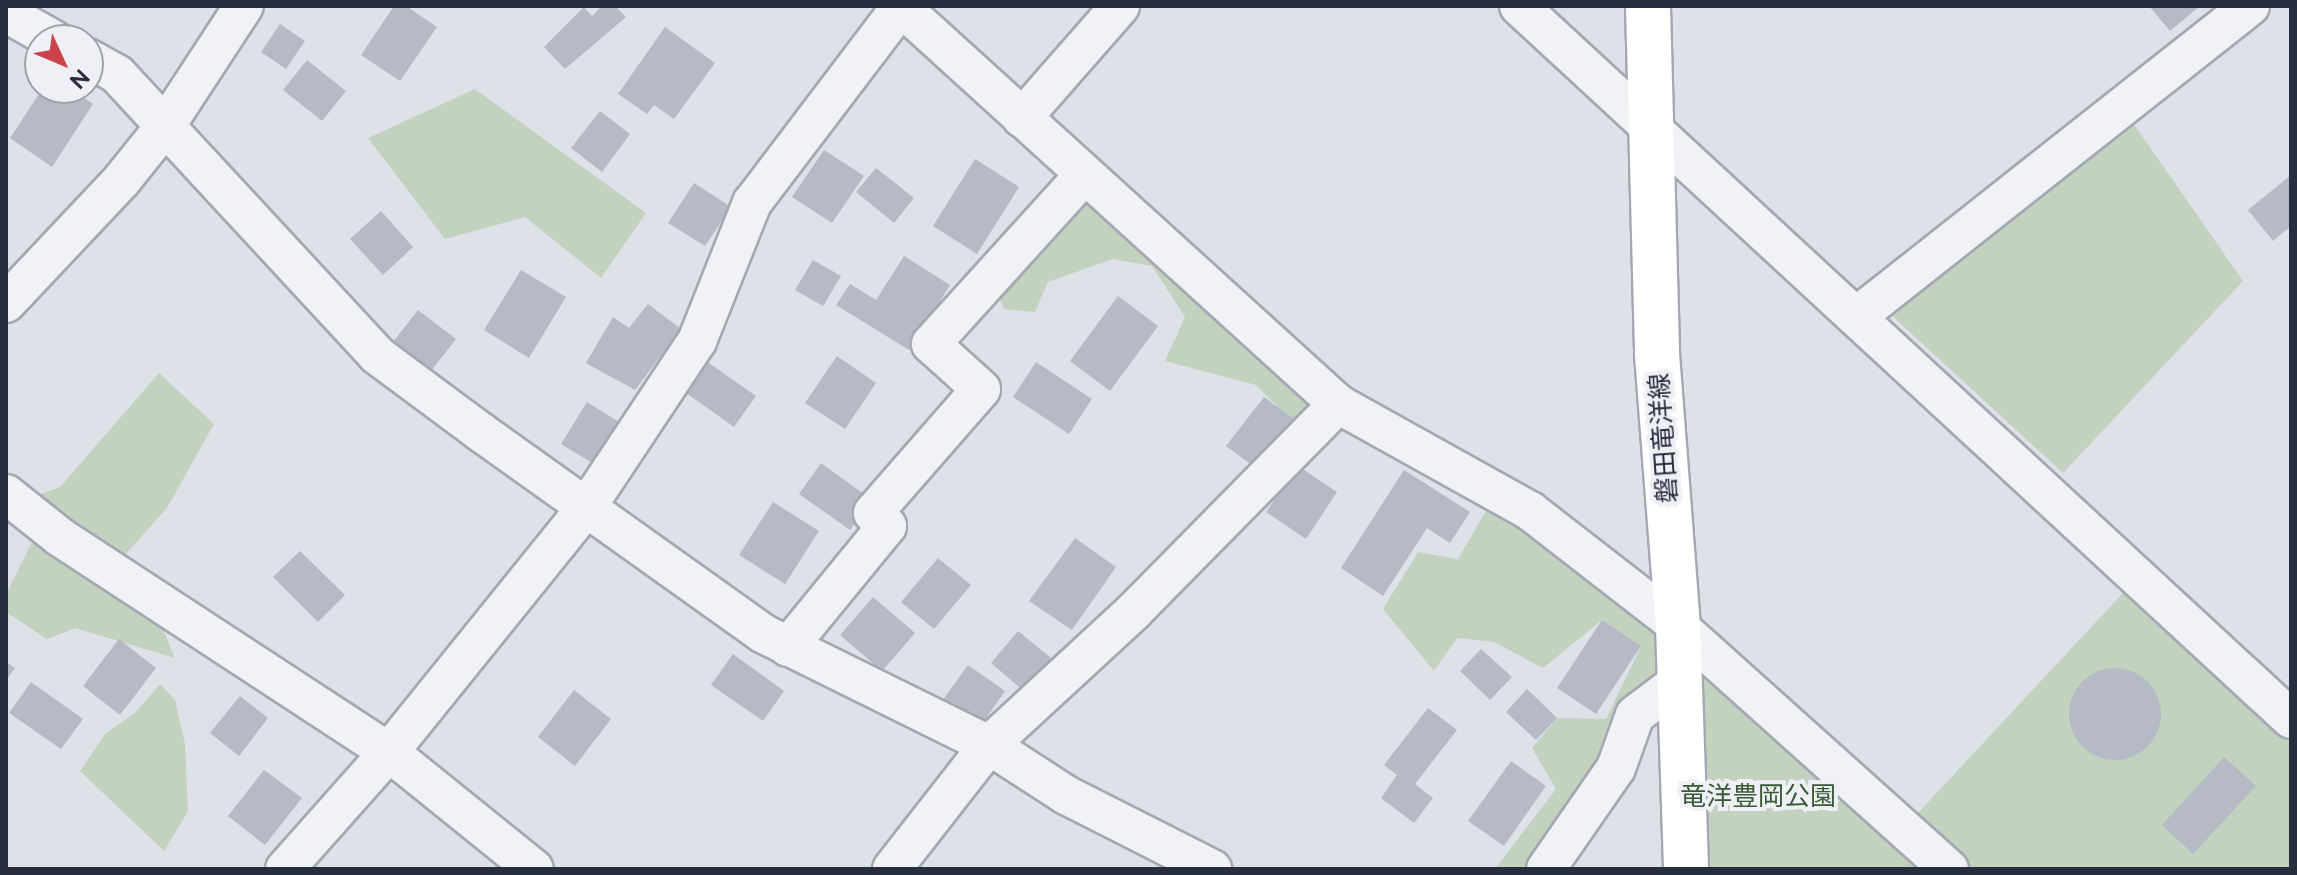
<!DOCTYPE html>
<html>
<head>
<meta charset="utf-8">
<style>
  body { margin:0 }
  #map { position:relative; width:2297px; height:875px; overflow:hidden; background:#dee1e8; font-family:Raleway,"Noto Sans JP",sans-serif }
  div>[style] { position:absolute }
  [style*='--x'] { left:calc(var(--x)*1px); top:calc(var(--y)*1px); width:calc(var(--w)*1px); rotate:calc(var(--a)*1deg) }
  .green>* { inset:0; background:#c2d2bf }
  .building>* { inset:0; background:#b5bac4 }
  .round { border-radius:50% }
  .roads { filter:drop-shadow(2px 0 #a3a8b2) drop-shadow(-2px 0 #a3a8b2) drop-shadow(0 2px #a3a8b2) drop-shadow(0 -2px #a3a8b2) }
  .minor>* { height:38px; margin:-19px; padding:0 19px; transform-origin:19px; border-radius:19px; background:#f1f2f6 }
  .major>* { height:44px; margin:-22px; padding:0 22px; transform-origin:22px; border-radius:22px; background:#fff }
  span { translate:-50% -50%; white-space:nowrap; text-align:center; line-height:1.15; -webkit-text-stroke:8px #eef0f5; paint-order:stroke }
  .street-label { font-size:26px; color:#272e3e }
  .park-label { font-size:26px; color:#395a35 }
  .frame { position:absolute; inset:0; border:8px solid #272e3e; pointer-events:none }
  .north { position:absolute; left:24px; top:24px; width:80px; height:80px; box-sizing:border-box; background:#eef0f5; border:2px solid #9ea2ac; border-radius:50%; rotate:134deg; font-size:22px; font-weight:700; line-height:32px; text-align:center; color:#272e3e }
  .north::after { content:''; display:block; margin:auto; width:28px; height:36px; background:#cd434c; clip-path:polygon(50% 0,100% 100%,50% 72%,0 100%) }
</style>
</head>
<body>
<div id="map">
  <div class="green">
    <i style="clip-path:polygon(475px 89px,646px 213px,601px 278px,525px 217px,445px 239px,368px 138px)"></i>
    <i style="clip-path:polygon(2122px 107px,2243px 281px,2063px 473px,1876px 301px)"></i>
    <i style="clip-path:polygon(1084px 175px,1333px 410px,1307px 436px,1256px 385px,1165px 361px,1185px 317px,1152px 266px,1113px 259px,1048px 282px,1035px 312px,1004px 309px,991px 278px)"></i>
    <i style="clip-path:polygon(159px 373px,214px 424px,167px 508px,97px 586px,158px 617px,175px 658px,75px 628px,47px 639px,6px 612px,6px 594px,35px 536px,17px 503px,60px 487px)"></i>
    <i style="clip-path:polygon(1490px 504px,1587px 555px,1677px 652px,1535px 869px,1495px 869px,1556px 789px,1532px 748px,1557px 718px,1606px 719px,1641px 646px,1602px 620px,1543px 668px,1494px 642px,1457px 638px,1434px 671px,1383px 609px,1418px 552px,1458px 559px)"></i>
    <i style="clip-path:polygon(2123px 593px,2291px 742px,2291px 869px,1948px 869px,1903px 829px)"></i>
    <i style="clip-path:polygon(1678px 626px,1945px 869px,1689px 869px)"></i>
    <i style="clip-path:polygon(160px 684px,175px 700px,185px 744px,188px 811px,164px 851px,80px 771px,106px 733px,136px 712px)"></i>
  </div>
  <div class="building">
    <i style="clip-path:polygon(394px 6px,406px 6px,437px 27px,400px 81px,361px 55px)"></i>
    <i style="clip-path:polygon(602px 6px,615px 6px,626px 17px,565px 69px,544px 47px,584px 7px,592px 16px)"></i>
    <i style="clip-path:polygon(2149px 6px,2200px 6px,2170px 31px)"></i>
    <i style="clip-path:polygon(280px 24px,305px 41px,286px 69px,261px 52px)"></i>
    <i style="clip-path:polygon(665px 27px,715px 63px,674px 119px,654px 105px,647px 114px,618px 94px)"></i>
    <i style="clip-path:polygon(307px 60px,346px 91px,322px 121px,283px 90px)"></i>
    <i style="clip-path:polygon(43px 88px,70px 88px,93px 104px,52px 167px,10px 138px)"></i>
    <i style="clip-path:polygon(600px 111px,630px 134px,602px 172px,571px 148px)"></i>
    <i style="clip-path:polygon(824px 150px,864px 176px,832px 223px,792px 197px)"></i>
    <i style="clip-path:polygon(975px 159px,1019px 187px,977px 254px,933px 226px)"></i>
    <i style="clip-path:polygon(876px 168px,914px 198px,894px 223px,856px 192px)"></i>
    <i style="clip-path:polygon(2291px 175px,2291px 226px,2273px 241px,2248px 210px)"></i>
    <i style="clip-path:polygon(694px 183px,731px 207px,705px 246px,668px 223px)"></i>
    <i style="clip-path:polygon(381px 211px,413px 247px,383px 275px,350px 239px)"></i>
    <i style="clip-path:polygon(904px 256px,950px 285px,909px 350px,836px 305px,850px 284px,876px 300px)"></i>
    <i style="clip-path:polygon(813px 260px,841px 276px,823px 306px,795px 290px)"></i>
    <i style="clip-path:polygon(521px 270px,566px 297px,529px 358px,484px 330px)"></i>
    <i style="clip-path:polygon(1118px 296px,1158px 326px,1110px 391px,1070px 361px)"></i>
    <i style="clip-path:polygon(648px 304px,681px 329px,635px 390px,586px 363px,613px 317px,629px 328px)"></i>
    <i style="clip-path:polygon(418px 310px,456px 339px,431px 371px,393px 342px)"></i>
    <i style="clip-path:polygon(837px 356px,876px 383px,845px 429px,805px 403px)"></i>
    <i style="clip-path:polygon(703px 359px,756px 396px,734px 427px,682px 390px)"></i>
    <i style="clip-path:polygon(1036px 362px,1092px 399px,1069px 434px,1013px 397px)"></i>
    <i style="clip-path:polygon(1264px 397px,1294px 419px,1256px 468px,1226px 446px)"></i>
    <i style="clip-path:polygon(587px 402px,619px 422px,594px 464px,561px 444px)"></i>
    <i style="clip-path:polygon(821px 463px,872px 500px,850px 530px,799px 494px)"></i>
    <i style="clip-path:polygon(1298px 466px,1337px 492px,1306px 539px,1266px 512px)"></i>
    <i style="clip-path:polygon(1404px 470px,1470px 512px,1450px 543px,1427px 528px,1383px 596px,1341px 568px)"></i>
    <i style="clip-path:polygon(773px 502px,819px 531px,785px 584px,739px 555px)"></i>
    <i style="clip-path:polygon(1075px 538px,1116px 567px,1072px 630px,1029px 601px)"></i>
    <i style="clip-path:polygon(300px 551px,345px 595px,318px 622px,273px 577px)"></i>
    <i style="clip-path:polygon(938px 558px,971px 585px,934px 629px,901px 602px)"></i>
    <i style="clip-path:polygon(873px 597px,915px 633px,882px 671px,840px 635px)"></i>
    <i style="clip-path:polygon(1602px 620px,1641px 646px,1596px 714px,1557px 688px)"></i>
    <i style="clip-path:polygon(1018px 631px,1051px 658px,1024px 691px,991px 663px)"></i>
    <i style="clip-path:polygon(119px 639px,156px 668px,120px 715px,83px 686px)"></i>
    <i style="clip-path:polygon(1481px 649px,1512px 677px,1490px 700px,1460px 671px)"></i>
    <i style="clip-path:polygon(733px 654px,784px 691px,763px 721px,711px 685px)"></i>
    <i style="clip-path:polygon(6px 662px,15px 668px,6px 680px)"></i>
    <i style="clip-path:polygon(968px 665px,1005px 691px,980px 727px,942px 701px)"></i>
    <i class="round" style="left:2069px;top:668px;width:92px;height:92px"></i>
    <i style="clip-path:polygon(31px 682px,83px 719px,61px 749px,9px 713px)"></i>
    <i style="clip-path:polygon(1527px 689px,1557px 718px,1536px 740px,1506px 712px)"></i>
    <i style="clip-path:polygon(574px 690px,611px 719px,575px 766px,538px 737px)"></i>
    <i style="clip-path:polygon(240px 696px,268px 718px,239px 756px,210px 733px)"></i>
    <i style="clip-path:polygon(1428px 708px,1457px 730px,1415px 784px,1433px 798px,1414px 823px,1381px 798px,1397px 775px,1384px 765px)"></i>
    <i style="clip-path:polygon(2224px 757px,2256px 786px,2193px 854px,2162px 825px)"></i>
    <i style="clip-path:polygon(1511px 761px,1546px 786px,1504px 846px,1468px 821px)"></i>
    <i style="clip-path:polygon(264px 770px,302px 798px,265px 845px,228px 816px)"></i>
  </div>
  <div class="roads">
    <div class="minor">
      <i style="--x:900;--y:6;--w:592;--a:42.26"></i>
      <i style="--x:1338;--y:404;--w:220;--a:29.1"></i>
      <i style="--x:1530;--y:511;--w:187;--a:37.8"></i>
      <i style="--x:1678;--y:626;--w:364;--a:41.9"></i>
      <i style="--x:1519;--y:6;--w:1051;--a:42.72"></i>
      <i style="--x:6;--y:13;--w:55;--a:29.4"></i>
      <i style="--x:88;--y:58;--w:33;--a:29"></i>
      <i style="--x:117;--y:74;--w:383;--a:47.2"></i>
      <i style="--x:377;--y:355;--w:131;--a:36.6"></i>
      <i style="--x:482;--y:433;--w:344;--a:35.5"></i>
      <i style="--x:762;--y:633;--w:253;--a:26.3"></i>
      <i style="--x:989;--y:745;--w:92;--a:33"></i>
      <i style="--x:1066;--y:795;--w:164;--a:26.9"></i>
      <i style="--x:1022;--y:118;--w:149;--a:-48.8"></i>
      <i style="--x:6;--y:303;--w:168;--a:-46.7"></i>
      <i style="--x:121;--y:181;--w:72;--a:-51.2"></i>
      <i style="--x:166;--y:125;--w:142;--a:-56.8"></i>
      <i style="--x:1856;--y:317;--w:502;--a:-38.29"></i>
      <i style="--x:6;--y:494;--w:69;--a:38.5"></i>
      <i style="--x:60;--y:537;--w:393;--a:33.2"></i>
      <i style="--x:389;--y:752;--w:186;--a:38.9"></i>
      <i style="--x:788;--y:647;--w:156;--a:-50.7"></i>
      <i style="--x:887;--y:526;--w:19;--a:-137"></i>
      <i style="--x:873;--y:513;--w:164;--a:-48.9"></i>
      <i style="--x:981;--y:389;--w:67;--a:-138"></i>
      <i style="--x:931;--y:344;--w:228;--a:-47.8"></i>
      <i style="--x:285;--y:869;--w:157;--a:-48.4"></i>
      <i style="--x:389;--y:752;--w:314;--a:-51.1"></i>
      <i style="--x:586;--y:508;--w:201;--a:-56.4"></i>
      <i style="--x:697;--y:341;--w:149;--a:-68.3"></i>
      <i style="--x:752;--y:203;--w:246;--a:-52.8"></i>
      <i style="--x:892;--y:869;--w:157;--a:-52"></i>
      <i style="--x:989;--y:745;--w:197;--a:-42.7"></i>
      <i style="--x:1134;--y:611;--w:291;--a:-45.4"></i>
      <i style="--x:1546;--y:869;--w:123;--a:-55.3"></i>
      <i style="--x:1616;--y:768;--w:56;--a:-70.3"></i>
      <i style="--x:1635;--y:715;--w:51;--a:-37.1"></i>
    </div>
    <div class="major">
      <i style="--x:1648;--y:6;--w:348;--a:88.5"></i>
      <i style="--x:1657;--y:354;--w:273;--a:85.6"></i>
      <i style="--x:1678;--y:626;--w:243;--a:88.1"></i>
    </div>
  </div>
  <div class="street-label">
    <span style="left:1664px;top:438px;rotate:-94deg">磐田竜洋線</span>
  </div>
  <div class="park-label">
    <span style="left:1758px;top:797px">竜洋豊岡公園</span>
  </div>
  <div class="frame"></div>
  <div class="north">N</div>
</div>
</body>
</html>
